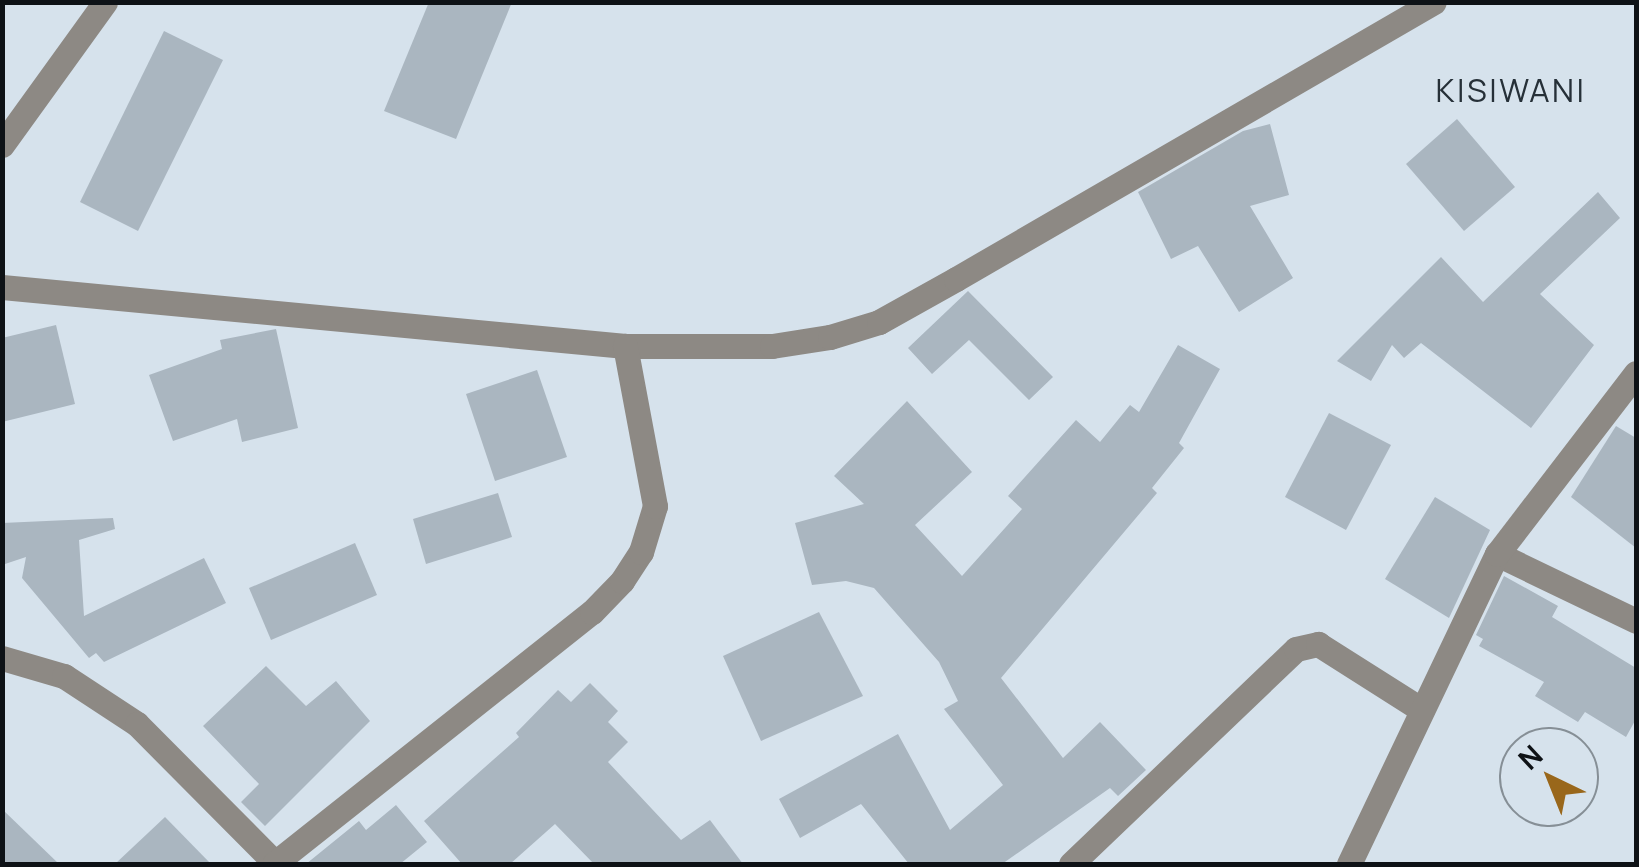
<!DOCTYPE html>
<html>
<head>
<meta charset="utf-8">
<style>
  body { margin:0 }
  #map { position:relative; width:1639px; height:867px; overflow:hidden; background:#d6e2ec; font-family:Manrope,sans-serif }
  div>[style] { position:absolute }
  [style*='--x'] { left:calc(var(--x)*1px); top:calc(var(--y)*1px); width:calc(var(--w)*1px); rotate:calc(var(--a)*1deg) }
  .building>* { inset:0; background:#aab6c0 }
  .minor>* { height:25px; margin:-12.5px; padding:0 12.5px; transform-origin:12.5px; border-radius:12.5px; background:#8d8984 }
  span { translate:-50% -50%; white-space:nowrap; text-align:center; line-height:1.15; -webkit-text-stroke:8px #d6e2ec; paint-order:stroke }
  .quarter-label { font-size:32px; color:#263038; letter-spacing:2.5px }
  .frame { position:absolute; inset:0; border:5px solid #0e1216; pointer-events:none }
  .north { position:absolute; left:1499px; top:727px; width:100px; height:100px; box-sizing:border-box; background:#d6e2ec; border:2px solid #868f96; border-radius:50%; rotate:317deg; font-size:28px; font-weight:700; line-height:40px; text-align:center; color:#0e1216 }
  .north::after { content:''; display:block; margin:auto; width:35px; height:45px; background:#99671b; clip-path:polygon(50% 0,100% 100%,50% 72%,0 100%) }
</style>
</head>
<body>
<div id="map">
  <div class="building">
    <i style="clip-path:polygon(429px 2px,512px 2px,456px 139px,384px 111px)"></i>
    <i style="clip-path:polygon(164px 31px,223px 60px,138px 231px,80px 202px)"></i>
    <i style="clip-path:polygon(1457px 119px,1515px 187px,1464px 231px,1406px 164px)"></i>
    <i style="clip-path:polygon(1270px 124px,1289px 195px,1250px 206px,1293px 278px,1239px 312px,1198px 246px,1171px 259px,1138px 192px,1243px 131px)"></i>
    <i style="clip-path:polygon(1598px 192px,1620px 218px,1540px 294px,1594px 345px,1531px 428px,1421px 343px,1404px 358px,1392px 345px,1371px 381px,1337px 361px,1441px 257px,1483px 302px)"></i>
    <i style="clip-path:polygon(968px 291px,1053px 377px,1029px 400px,969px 340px,932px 374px,908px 348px)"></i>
    <i style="clip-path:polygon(56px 325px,75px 404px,2px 422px,2px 338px)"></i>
    <i style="clip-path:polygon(276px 329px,298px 428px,242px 442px,237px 419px,173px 441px,149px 375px,222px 349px,220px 340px)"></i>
    <i style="clip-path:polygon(1178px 345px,1220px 369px,1179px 443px,1184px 448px,1152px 488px,1157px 493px,1001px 678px,1063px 758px,1100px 722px,1146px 770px,1118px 796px,1110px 788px,1002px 864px,909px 864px,861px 804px,800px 838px,779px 799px,898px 734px,950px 830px,1003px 785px,944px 709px,958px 701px,939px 662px,874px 588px,846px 581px,812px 585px,795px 523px,864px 504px,834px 476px,907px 401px,972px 472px,915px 525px,962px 576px,1022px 509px,1008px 496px,1076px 420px,1100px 442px,1130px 405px,1139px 412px)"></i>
    <i style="clip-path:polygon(537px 370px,567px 457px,495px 481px,466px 394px)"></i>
    <i style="clip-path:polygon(1329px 413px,1391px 445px,1346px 530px,1285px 497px)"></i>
    <i style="clip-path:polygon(1616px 426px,1636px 438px,1636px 548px,1571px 497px)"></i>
    <i style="clip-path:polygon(498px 493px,512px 537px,426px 564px,413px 519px)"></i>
    <i style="clip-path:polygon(1435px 497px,1490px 530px,1449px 618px,1385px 579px)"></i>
    <i style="clip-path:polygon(113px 518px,115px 529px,79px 540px,84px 616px,204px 558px,226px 603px,104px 662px,96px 653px,89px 658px,22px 578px,26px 557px,2px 565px,2px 523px)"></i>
    <i style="clip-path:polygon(355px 543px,377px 595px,271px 640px,249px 588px)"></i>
    <i style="clip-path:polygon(1504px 576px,1558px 606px,1552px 617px,1636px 668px,1636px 719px,1626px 737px,1585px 712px,1578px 722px,1535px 696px,1544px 682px,1479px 646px,1483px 639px,1476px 635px)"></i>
    <i style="clip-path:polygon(819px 612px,863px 696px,761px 741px,723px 656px)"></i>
    <i style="clip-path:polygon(266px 666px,306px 706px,336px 681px,370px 721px,265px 826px,241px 802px,259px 784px,203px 726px)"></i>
    <i style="clip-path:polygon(590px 683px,618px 711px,608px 722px,628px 742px,608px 762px,681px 840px,710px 820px,743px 864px,594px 864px,555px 824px,510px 864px,462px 864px,424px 821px,519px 737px,516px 733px,558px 690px,571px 702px)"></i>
    <i style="clip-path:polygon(396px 805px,427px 842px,400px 864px,306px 864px,359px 821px,366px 830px)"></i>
    <i style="clip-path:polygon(2px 809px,59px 864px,2px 864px)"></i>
    <i style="clip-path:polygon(165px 817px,211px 864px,115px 864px)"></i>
  </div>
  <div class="minor">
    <i style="--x:2;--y:145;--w:176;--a:-54.2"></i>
    <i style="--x:2;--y:287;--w:626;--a:5.41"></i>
    <i style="--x:625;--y:346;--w:147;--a:0"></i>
    <i style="--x:772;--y:346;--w:59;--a:-8.8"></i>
    <i style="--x:830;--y:337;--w:51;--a:-17"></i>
    <i style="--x:879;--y:322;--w:88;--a:-29.2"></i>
    <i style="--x:956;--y:279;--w:552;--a:-30.09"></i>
    <i style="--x:1497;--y:554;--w:154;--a:25.7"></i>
    <i style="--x:2;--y:658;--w:65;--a:16.2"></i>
    <i style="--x:64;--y:676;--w:87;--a:33.3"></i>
    <i style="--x:137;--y:724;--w:197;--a:45.2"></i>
    <i style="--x:275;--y:863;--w:404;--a:-38.4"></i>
    <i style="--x:592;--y:612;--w:43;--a:-45.9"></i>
    <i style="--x:622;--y:581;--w:35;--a:-57"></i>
    <i style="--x:641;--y:552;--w:48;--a:-73.1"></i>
    <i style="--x:655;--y:506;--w:163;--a:-100.6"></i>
    <i style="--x:1071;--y:864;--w:311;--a:-43.7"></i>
    <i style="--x:1296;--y:649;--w:23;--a:-13"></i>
    <i style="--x:1318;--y:644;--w:123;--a:32.4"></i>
    <i style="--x:1349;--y:864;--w:344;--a:-64.5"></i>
    <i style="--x:1497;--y:554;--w:228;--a:-52.5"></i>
  </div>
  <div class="quarter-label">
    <span style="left:1511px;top:90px">KISIWANI</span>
  </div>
  <div class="frame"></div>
  <div class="north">N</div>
</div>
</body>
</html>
